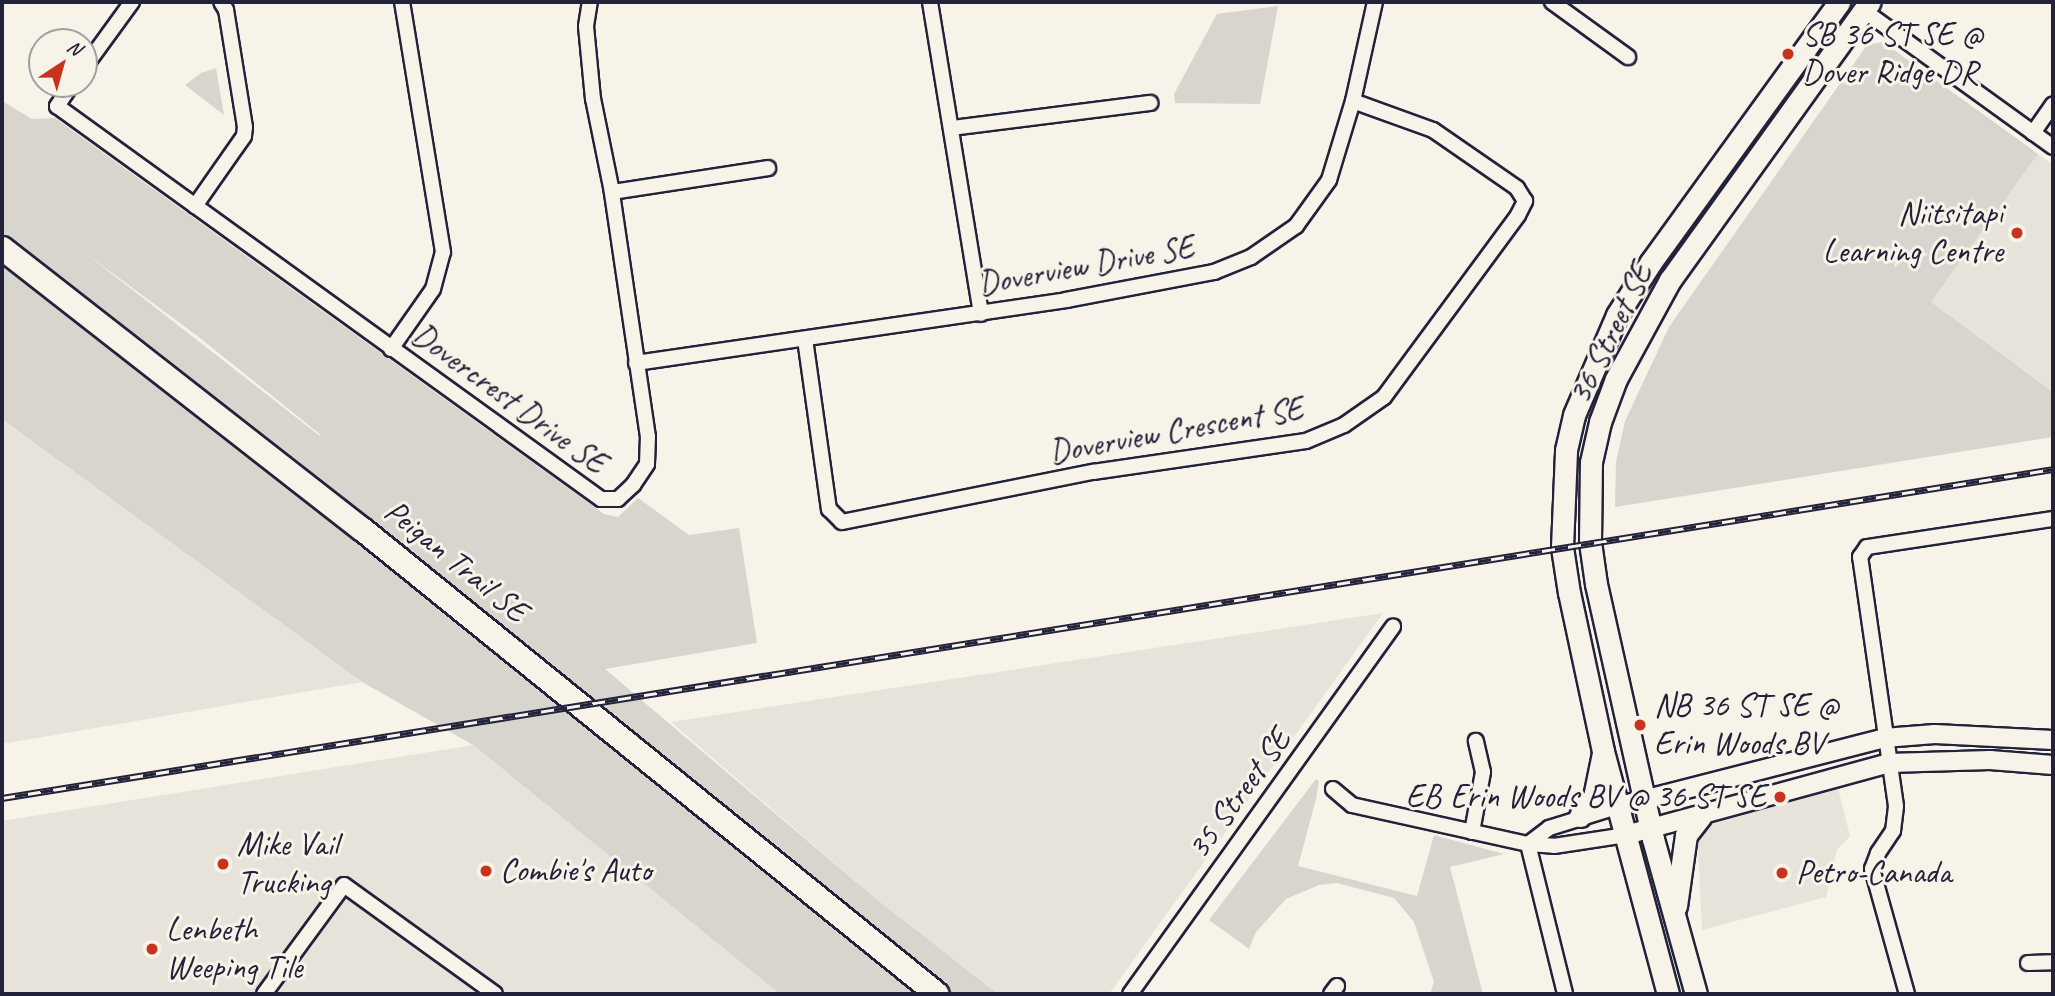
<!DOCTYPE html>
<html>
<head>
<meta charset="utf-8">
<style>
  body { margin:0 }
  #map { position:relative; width:2055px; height:996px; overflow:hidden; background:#f7f3e8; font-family:Caveat,sans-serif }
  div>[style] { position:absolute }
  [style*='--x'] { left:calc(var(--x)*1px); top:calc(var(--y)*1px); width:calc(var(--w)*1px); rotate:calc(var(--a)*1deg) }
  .built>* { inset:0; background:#e7e3db }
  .green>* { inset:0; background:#d8d5cf }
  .roads { filter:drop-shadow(2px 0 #22223b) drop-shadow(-2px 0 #22223b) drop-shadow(0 2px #22223b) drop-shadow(0 -2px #22223b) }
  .minor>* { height:14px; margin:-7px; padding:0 7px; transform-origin:7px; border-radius:7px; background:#f7f3e8 }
  .tertiary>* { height:18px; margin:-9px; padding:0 9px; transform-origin:9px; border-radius:9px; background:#f7f3e8 }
  .secondary>* { height:21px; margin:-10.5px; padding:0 10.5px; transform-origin:10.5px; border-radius:10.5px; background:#f7f3e8 }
  .primary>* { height:23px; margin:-11.5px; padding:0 11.5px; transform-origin:11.5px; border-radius:11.5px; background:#f7f3e8 }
  .rail>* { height:7px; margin-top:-3.5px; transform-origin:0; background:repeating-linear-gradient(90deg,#f7f3e8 0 13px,#22223b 0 26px); box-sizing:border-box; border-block:2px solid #22223b }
  .dots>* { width:19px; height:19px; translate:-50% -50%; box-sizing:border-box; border:4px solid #f7f3e8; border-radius:50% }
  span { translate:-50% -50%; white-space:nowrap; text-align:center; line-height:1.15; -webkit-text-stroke:6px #f7f3e8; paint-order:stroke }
  .poi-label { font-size:33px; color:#22223b }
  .left { translate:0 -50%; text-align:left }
  .right { translate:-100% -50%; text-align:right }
  .street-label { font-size:33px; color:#22223b }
  .frame { position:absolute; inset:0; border:4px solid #22223b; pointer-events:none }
  .north { position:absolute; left:28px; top:28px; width:70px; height:70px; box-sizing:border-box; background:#f7f3e8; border:2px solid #a29fa3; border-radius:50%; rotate:36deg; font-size:19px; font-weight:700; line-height:28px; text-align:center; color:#22223b }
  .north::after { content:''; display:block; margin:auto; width:24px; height:32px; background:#c8321e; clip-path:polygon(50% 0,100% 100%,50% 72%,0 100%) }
</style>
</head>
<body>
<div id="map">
  <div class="built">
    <i style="clip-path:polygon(2038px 154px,2053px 165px,2053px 392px,1931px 302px)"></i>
    <i style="clip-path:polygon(2px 419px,362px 682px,2px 744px)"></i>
    <i style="clip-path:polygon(1383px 613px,1109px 994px,998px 994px,875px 898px,671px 722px)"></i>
    <i style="clip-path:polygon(473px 745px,780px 994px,2px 994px,2px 821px)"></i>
    <i style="clip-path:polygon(1838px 788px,1850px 836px,1837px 850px,1826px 897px,1702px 930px,1697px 828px)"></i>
  </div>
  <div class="green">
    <i style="clip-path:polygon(1278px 6px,1260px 104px,1175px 103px,1174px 94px,1217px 14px)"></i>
    <i style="clip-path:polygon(1883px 42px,2038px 154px,1931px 302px,2053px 392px,2053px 437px,1615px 507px,1616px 462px,1625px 421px,1669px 327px,1867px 45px)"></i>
    <i style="clip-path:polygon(216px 68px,224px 115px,185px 85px,201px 73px)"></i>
    <i style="clip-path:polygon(evenodd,2px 101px,32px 119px,55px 118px,604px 514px,618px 517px,638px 498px,689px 535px,739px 528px,757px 643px,605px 669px,875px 898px,998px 994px,780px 994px,473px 745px,362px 682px,2px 419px,2px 101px,84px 252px,200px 338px,321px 435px,320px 436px,84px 252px)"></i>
    <i style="clip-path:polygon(1316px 779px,1319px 781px,1316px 799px,1298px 866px,1417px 896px,1434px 835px,1504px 854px,1450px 867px,1483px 994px,1430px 994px,1434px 982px,1414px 922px,1394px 898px,1337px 883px,1319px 885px,1286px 899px,1256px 932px,1249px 949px,1209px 920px)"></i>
  </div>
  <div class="roads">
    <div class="minor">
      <i style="--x:930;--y:2;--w:316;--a:80.7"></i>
      <i style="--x:1552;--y:2;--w:94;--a:35.9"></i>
      <i style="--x:1863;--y:10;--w:234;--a:35.8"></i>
      <i style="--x:84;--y:68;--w:82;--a:-54"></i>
      <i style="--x:72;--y:84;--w:27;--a:124"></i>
      <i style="--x:57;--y:106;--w:671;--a:35.85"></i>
      <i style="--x:601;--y:499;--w:17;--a:0"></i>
      <i style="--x:618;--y:499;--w:21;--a:-43"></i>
      <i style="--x:633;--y:485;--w:25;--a:-56"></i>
      <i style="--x:647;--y:464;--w:27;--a:-88"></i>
      <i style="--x:648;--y:437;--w:248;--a:-98.4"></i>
      <i style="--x:612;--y:192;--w:95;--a:-101.5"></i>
      <i style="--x:593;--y:99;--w:73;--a:-95.5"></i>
      <i style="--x:586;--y:26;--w:24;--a:-81"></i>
      <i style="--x:952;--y:128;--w:200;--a:-7.2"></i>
      <i style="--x:2033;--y:133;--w:35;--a:-55"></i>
      <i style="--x:612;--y:192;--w:158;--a:-8.7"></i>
      <i style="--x:195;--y:206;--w:85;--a:-55"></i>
      <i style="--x:244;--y:136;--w:9;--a:-84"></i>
      <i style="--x:245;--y:127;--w:119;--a:-99.2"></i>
      <i style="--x:226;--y:10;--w:9;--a:-122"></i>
      <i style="--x:805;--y:339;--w:172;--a:82"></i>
      <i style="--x:829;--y:509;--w:18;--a:45"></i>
      <i style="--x:842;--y:522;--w:256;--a:-11.3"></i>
      <i style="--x:1093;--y:472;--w:215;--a:-8.3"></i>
      <i style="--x:1306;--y:441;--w:41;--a:-22.8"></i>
      <i style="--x:1344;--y:425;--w:49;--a:-35"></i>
      <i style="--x:1384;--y:397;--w:226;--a:-53.6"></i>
      <i style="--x:1518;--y:215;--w:16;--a:-63"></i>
      <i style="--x:1525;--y:201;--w:15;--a:-122"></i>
      <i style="--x:1517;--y:188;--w:102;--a:-145.4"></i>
      <i style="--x:1433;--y:130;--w:85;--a:-160.1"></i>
      <i style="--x:391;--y:349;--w:73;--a:-55"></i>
      <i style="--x:433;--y:289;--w:38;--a:-75"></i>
      <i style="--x:443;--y:252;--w:253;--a:-99.3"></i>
      <i style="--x:636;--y:363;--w:435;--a:-8.3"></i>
      <i style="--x:1066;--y:300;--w:151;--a:-10.7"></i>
      <i style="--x:1214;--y:272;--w:40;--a:-22"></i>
      <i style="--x:1251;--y:257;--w:55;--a:-34.6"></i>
      <i style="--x:1296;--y:226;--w:57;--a:-54.3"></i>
      <i style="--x:1329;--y:180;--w:83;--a:-73.1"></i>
      <i style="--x:1353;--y:101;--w:101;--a:-77.5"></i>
      <i style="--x:1333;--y:789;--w:25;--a:40"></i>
      <i style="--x:1352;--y:805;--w:180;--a:12.5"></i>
      <i style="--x:1528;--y:844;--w:26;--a:4"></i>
      <i style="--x:1554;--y:846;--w:73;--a:-8.7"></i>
      <i style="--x:1472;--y:832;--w:61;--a:-79.6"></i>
      <i style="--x:1483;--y:772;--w:32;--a:-103"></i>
      <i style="--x:1528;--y:844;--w:154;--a:76.1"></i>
      <i style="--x:1528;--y:844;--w:26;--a:-37"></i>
      <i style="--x:1549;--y:828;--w:74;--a:-17.2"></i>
      <i style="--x:2028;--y:963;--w:25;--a:-2"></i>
      <i style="--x:264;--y:994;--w:135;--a:-53.7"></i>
      <i style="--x:344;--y:885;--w:186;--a:35.8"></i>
      <i style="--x:1130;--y:994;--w:452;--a:-54.4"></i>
      <i style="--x:1331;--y:994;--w:10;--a:-53"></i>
      <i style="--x:1907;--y:994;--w:130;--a:-105.6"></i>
      <i style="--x:1872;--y:869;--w:17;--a:-69"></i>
      <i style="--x:1878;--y:853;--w:27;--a:-56"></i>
      <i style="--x:1893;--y:831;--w:25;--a:-83"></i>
      <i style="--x:1896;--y:806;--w:252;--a:-98.2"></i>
      <i style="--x:1860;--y:557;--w:12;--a:-55"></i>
      <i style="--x:1867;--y:547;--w:188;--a:-8.6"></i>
    </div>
    <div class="tertiary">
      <i style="--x:1620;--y:806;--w:273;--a:-14.4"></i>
      <i style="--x:1884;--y:738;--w:51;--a:-4.5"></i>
      <i style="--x:1935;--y:734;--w:118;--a:2.9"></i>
      <i style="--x:1626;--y:835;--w:273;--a:-15.3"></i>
      <i style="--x:1889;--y:763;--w:101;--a:-1.7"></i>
      <i style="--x:1990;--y:760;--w:63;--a:4.5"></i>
    </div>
    <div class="secondary">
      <i style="--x:1580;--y:816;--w:24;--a:-54"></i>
      <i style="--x:1594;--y:797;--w:45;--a:-78.4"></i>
      <i style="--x:1676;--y:906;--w:72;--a:-82"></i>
      <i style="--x:1686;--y:835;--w:24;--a:-52"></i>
      <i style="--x:1668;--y:994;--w:252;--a:-105"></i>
      <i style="--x:1603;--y:751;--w:162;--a:-102.1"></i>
      <i style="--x:1569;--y:593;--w:47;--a:-98.7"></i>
      <i style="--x:1562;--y:547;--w:97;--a:-87.6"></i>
      <i style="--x:1566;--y:450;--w:36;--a:-77"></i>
      <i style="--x:1574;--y:415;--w:109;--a:-66.7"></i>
      <i style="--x:1617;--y:315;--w:63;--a:-57.3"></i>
      <i style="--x:1651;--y:262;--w:321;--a:-54.1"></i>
      <i style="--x:1696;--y:994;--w:161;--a:-105.5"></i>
      <i style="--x:1653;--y:839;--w:261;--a:-102.6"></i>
      <i style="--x:1596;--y:584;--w:42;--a:-98.1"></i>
      <i style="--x:1590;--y:542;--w:80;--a:-89.3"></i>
      <i style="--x:1591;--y:462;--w:41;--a:-77.3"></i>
      <i style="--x:1600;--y:422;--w:46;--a:-69.6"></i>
      <i style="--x:1616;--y:379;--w:113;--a:-61.4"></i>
      <i style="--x:1670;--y:280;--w:342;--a:-54.3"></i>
    </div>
    <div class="primary">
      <i style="--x:2;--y:248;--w:457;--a:38"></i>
      <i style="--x:362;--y:529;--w:739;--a:38.96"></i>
    </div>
  </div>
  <div class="rail">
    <i style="--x:2;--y:798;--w:2077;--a:-9.11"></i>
  </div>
  <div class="dots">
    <i style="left:1788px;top:54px;background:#c8321e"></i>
    <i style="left:2017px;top:233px;background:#c8321e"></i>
    <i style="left:1640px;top:725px;background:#c8321e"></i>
    <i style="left:1780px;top:797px;background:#c8321e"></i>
    <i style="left:223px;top:864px;background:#c8321e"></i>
    <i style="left:486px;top:871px;background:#c8321e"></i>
    <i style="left:1782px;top:873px;background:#c8321e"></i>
    <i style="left:152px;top:949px;background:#c8321e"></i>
  </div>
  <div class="poi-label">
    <span class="left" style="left:1802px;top:54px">SB 36 ST SE @<br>Dover Ridge DR</span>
    <span class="right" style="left:2003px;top:233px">Niitsitapi<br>Learning Centre</span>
    <span class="left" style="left:1654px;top:725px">NB 36 ST SE @<br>Erin Woods BV</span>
    <span class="right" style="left:1766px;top:797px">EB Erin Woods BV @ 36 ST SE</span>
    <span class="left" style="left:237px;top:864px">Mike Vail<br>Trucking</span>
    <span class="left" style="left:500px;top:871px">Combie's Auto</span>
    <span class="left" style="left:1796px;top:873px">Petro-Canada</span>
    <span class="left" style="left:166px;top:949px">Lenbeth<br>Weeping Tile</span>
  </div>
  <div class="street-label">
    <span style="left:1086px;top:266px;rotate:-10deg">Doverview Drive SE</span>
    <span style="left:1611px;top:334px;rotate:-64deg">36 Street SE</span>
    <span style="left:509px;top:399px;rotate:36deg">Dovercrest Drive SE</span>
    <span style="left:1176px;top:431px;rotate:-10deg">Doverview Crescent SE</span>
    <span style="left:456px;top:561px;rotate:39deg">Peigan Trail SE</span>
    <span style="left:1239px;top:794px;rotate:-54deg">35 Street SE</span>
  </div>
  <div class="frame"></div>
  <div class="north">N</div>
</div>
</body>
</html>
